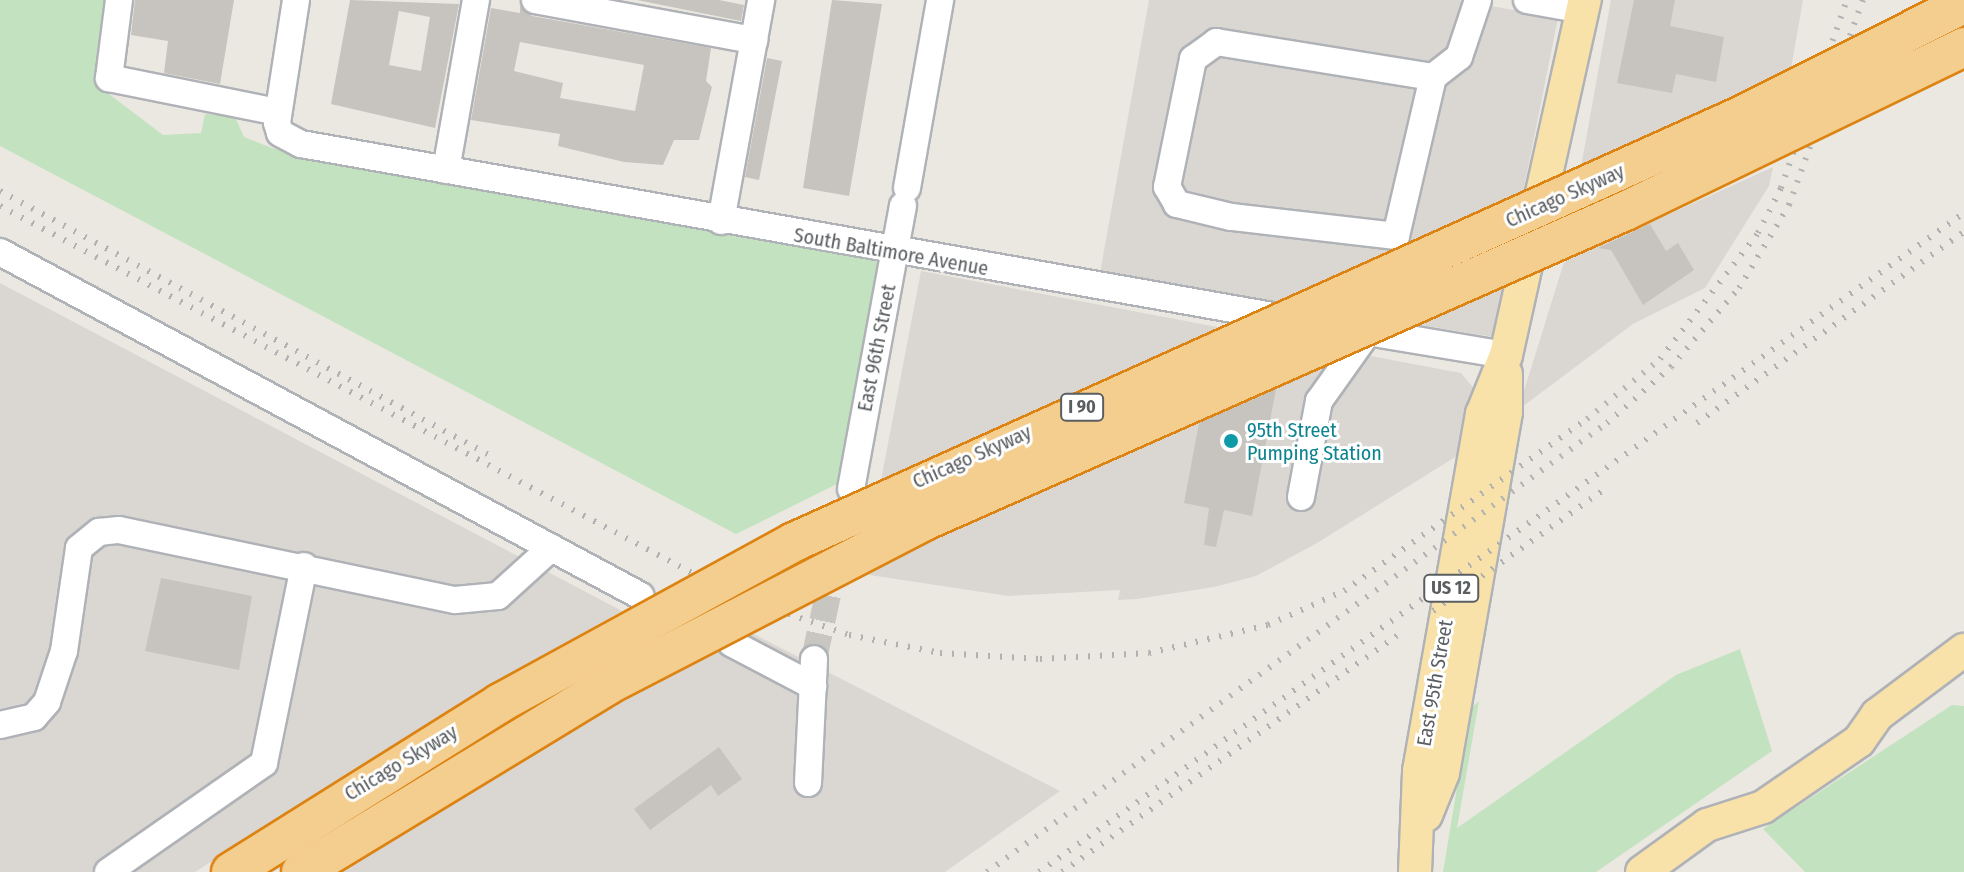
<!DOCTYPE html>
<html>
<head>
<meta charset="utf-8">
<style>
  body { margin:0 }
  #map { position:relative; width:1964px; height:872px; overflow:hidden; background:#ebe8e1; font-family:"Fira Sans Condensed",sans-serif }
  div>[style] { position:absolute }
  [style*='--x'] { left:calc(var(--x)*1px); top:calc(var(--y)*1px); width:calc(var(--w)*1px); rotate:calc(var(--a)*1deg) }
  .industrial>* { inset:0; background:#dad7d3 }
  .green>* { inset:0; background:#c3e2bf }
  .building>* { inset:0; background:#c7c3be }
  .minor-tunnel>* { height:26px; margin-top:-13px; transform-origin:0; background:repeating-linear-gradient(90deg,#c7c6c1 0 26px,transparent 0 39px) }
  .roads { filter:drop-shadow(2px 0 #afb2b6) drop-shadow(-2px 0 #afb2b6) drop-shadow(0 2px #afb2b6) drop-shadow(0 -2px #afb2b6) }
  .minor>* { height:26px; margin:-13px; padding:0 13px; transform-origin:13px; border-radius:13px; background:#fff }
  .major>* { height:32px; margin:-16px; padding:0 16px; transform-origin:16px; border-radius:16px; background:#f8e2a9 }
  .rail>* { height:6px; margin-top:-3px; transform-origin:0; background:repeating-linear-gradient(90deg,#b0b1b1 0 2px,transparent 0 12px) }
  .bridges { filter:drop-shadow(2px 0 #dc8311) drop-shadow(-2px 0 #dc8311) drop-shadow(0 2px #dc8311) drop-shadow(0 -2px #dc8311) }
  .highway-bridge>* { height:38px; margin:-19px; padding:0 19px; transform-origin:19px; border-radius:19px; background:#f4ce8f }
  .dots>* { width:22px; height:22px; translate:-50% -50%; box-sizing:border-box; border:4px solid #fff; border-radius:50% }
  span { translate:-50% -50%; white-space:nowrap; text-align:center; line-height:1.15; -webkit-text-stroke:6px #fff; paint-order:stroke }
  .shield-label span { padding:2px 6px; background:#fff; border:2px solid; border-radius:6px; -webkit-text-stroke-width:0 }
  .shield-label { font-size:18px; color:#5a5e61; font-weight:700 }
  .street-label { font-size:20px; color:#5a5e61 }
  .culture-label { font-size:20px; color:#0d838f }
  .left { translate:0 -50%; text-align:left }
</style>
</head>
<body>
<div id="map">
  <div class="industrial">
    <i style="clip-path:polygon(1149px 0,1458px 0,1558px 18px,1494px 337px,1100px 273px)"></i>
    <i style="clip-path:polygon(1611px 0,1803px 0,1791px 69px,1581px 167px)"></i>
    <i style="clip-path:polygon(1773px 167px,1769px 186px,1705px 288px,1633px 324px,1518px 410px,1564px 262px)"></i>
    <i style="clip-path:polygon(921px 271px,1461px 373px,1476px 391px,1465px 451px,1317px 543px,1256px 576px,1214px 587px,1137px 599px,1118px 600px,1120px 590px,1008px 596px,863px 574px)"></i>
    <i style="clip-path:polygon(0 283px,622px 611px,488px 686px,195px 872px,0 872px)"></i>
    <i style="clip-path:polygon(750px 632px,1060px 791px,945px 872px,336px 872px,529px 753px)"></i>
  </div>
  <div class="green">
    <i style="clip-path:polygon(0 0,107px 0,97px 85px,163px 135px,201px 133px,205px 114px,235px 117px,244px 137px,272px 148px,889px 262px,854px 441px,837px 484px,736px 534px,0 146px)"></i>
    <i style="clip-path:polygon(1740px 649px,1772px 751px,1596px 872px,1443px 872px,1470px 709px,1479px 701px,1457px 828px,1676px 675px)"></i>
    <i style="clip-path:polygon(1952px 705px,1964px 706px,1964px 872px,1805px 872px,1763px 829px)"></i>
  </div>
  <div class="building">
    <i style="clip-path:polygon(135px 0,234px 0,220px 84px,164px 73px,168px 41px,131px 35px)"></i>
    <i style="clip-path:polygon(evenodd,350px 0,459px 4px,435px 128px,331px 104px,350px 0,399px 11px,430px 17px,421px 71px,389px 65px,399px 11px)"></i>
    <i style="clip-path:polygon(637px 0,719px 0,744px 5px,741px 21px)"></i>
    <i style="clip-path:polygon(832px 0,882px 4px,849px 196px,803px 188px)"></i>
    <i style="clip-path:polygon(1634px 0,1675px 0,1670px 26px,1724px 37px,1716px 82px,1676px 74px,1672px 93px,1617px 83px)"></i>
    <i style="clip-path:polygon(evenodd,520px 6px,532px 16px,711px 48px,706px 81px,712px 87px,699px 140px,674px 140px,663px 165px,624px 162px,558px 146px,560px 134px,471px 120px,491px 8px,520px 13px,520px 6px,520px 42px,644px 65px,635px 111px,560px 98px,563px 83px,514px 71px,520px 42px)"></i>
    <i style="clip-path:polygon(767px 58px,782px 61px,759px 180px,745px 177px)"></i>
    <i style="clip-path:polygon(1650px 224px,1666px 251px,1678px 243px,1694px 270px,1643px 305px,1611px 250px,1598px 248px)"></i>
    <i style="clip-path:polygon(1276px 389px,1252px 516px,1224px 510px,1216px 547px,1204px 545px,1209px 508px,1184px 503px,1199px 423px)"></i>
    <i style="clip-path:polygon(161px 578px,252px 596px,239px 670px,145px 651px)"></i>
    <i style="clip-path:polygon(719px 747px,742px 779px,718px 796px,711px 785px,650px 830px,634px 809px)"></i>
  </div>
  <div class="minor-tunnel">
    <i style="--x:814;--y:659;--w:155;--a:-77.7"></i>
  </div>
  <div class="roads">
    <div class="minor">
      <i style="--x:119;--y:0;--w:79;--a:97.3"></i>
      <i style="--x:109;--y:78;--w:171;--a:11.4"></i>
      <i style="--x:296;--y:0;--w:124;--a:98.8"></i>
      <i style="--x:277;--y:123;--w:10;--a:73"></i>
      <i style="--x:280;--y:133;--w:24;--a:28"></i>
      <i style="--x:301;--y:144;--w:1003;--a:10.04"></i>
      <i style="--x:535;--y:0;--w:223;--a:10.4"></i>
      <i style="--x:1527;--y:0;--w:57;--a:10.1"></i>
      <i style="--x:1433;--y:77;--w:163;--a:103.1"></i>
      <i style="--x:1396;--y:236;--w:166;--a:-173.4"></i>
      <i style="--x:1231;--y:217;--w:56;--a:-166.5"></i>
      <i style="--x:1177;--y:204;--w:20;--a:-120"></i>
      <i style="--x:1167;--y:187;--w:131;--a:-78.5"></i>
      <i style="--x:1193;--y:59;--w:29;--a:-36"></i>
      <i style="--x:1216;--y:42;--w:220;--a:9.2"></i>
      <i style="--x:1433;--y:77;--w:33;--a:-38"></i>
      <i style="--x:1459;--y:57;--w:60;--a:-71.6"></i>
      <i style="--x:446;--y:170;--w:173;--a:-80"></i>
      <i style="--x:907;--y:188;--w:191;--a:-80"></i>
      <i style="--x:721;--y:221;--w:225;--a:-79.7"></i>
      <i style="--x:0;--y:252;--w:727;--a:28.22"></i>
      <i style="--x:1356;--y:330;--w:152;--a:9.5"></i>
      <i style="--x:851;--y:489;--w:288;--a:-79.6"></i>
      <i style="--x:1301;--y:497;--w:98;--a:-79.4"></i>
      <i style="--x:1319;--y:401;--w:85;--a:-54.6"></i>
      <i style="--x:731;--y:643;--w:93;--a:27.7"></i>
      <i style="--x:0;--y:725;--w:35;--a:-13"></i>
      <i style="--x:34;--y:717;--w:20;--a:-49"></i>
      <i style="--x:47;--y:702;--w:54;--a:-71.6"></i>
      <i style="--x:64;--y:651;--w:104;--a:-81.7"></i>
      <i style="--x:79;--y:548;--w:26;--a:-39"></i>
      <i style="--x:99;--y:532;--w:20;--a:-6"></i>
      <i style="--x:119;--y:530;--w:343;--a:11.8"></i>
      <i style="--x:455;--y:600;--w:43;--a:-5.3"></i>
      <i style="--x:498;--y:596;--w:72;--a:-42.2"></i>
      <i style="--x:808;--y:783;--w:124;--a:-87.2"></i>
      <i style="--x:108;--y:872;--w:190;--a:-34.9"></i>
      <i style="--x:264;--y:763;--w:201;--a:-78.5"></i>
    </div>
    <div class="major">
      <i style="--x:1426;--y:815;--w:45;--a:-68"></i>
      <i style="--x:1443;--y:773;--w:366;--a:-80.1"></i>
      <i style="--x:1506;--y:412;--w:38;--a:-90"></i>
      <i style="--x:1415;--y:872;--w:101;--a:-87.7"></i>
      <i style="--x:1419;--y:771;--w:363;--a:-80"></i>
      <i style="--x:1482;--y:414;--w:64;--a:-67.9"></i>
      <i style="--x:1506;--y:355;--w:364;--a:-77.5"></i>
      <i style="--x:1642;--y:872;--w:80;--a:-35.9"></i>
      <i style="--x:1707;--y:825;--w:59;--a:-17.8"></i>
      <i style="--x:1763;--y:807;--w:116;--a:-34.5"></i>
      <i style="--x:1859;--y:741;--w:32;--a:-55"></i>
      <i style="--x:1877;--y:715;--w:109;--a:-36.8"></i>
    </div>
  </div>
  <div class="rail">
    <i style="--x:0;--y:191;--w:556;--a:28.36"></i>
    <i style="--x:0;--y:206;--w:828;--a:27.93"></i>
    <i style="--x:732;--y:594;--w:124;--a:19.3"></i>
    <i style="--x:849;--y:635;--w:93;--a:11.2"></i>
    <i style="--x:940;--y:653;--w:100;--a:3.4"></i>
    <i style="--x:1040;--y:659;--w:109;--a:-3.2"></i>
    <i style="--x:1149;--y:653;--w:122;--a:-13.2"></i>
    <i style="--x:1268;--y:625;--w:83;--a:-24.1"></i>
    <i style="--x:1344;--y:591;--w:298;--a:-35.3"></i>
    <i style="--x:1587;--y:419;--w:94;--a:-39.4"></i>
    <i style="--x:1660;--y:359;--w:160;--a:-52.1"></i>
    <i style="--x:1758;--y:233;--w:51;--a:-62.9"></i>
    <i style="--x:1781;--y:188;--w:199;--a:-70.7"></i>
    <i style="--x:1697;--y:423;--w:328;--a:-35.6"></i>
    <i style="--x:1433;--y:611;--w:212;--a:-35.4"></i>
    <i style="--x:987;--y:872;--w:766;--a:-35.91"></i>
    <i style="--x:1607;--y:423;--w:85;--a:-41.2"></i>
    <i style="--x:1671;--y:367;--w:104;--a:-49.3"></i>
    <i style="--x:1739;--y:288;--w:97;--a:-58.9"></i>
    <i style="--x:1789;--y:205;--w:218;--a:-70.2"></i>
    <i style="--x:1039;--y:872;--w:1136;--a:-35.47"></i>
    <i style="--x:1062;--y:872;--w:410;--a:-35.2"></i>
  </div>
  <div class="bridges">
    <div class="highway-bridge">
      <i style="--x:231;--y:872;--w:318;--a:-32.1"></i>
      <i style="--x:500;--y:703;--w:335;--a:-28.7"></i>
      <i style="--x:794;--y:542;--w:1041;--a:-24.23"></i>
      <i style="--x:1743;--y:115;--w:247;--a:-26.7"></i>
      <i style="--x:301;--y:872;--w:359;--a:-31.3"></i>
      <i style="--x:608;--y:685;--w:354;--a:-27.4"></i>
      <i style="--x:922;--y:522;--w:769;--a:-23.86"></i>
      <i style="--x:1625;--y:211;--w:377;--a:-25.8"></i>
    </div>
  </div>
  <div class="dots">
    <i style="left:1231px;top:441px;background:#0f9aa8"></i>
  </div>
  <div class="shield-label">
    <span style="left:1082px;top:407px">I 90</span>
    <span style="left:1451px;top:588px">US 12</span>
  </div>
  <div class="street-label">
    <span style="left:1565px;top:196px;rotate:-24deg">Chicago Skyway</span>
    <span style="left:891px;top:252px;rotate:10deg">South Baltimore Avenue</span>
    <span style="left:877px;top:348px;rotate:-79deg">East 96th Street</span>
    <span style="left:972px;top:457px;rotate:-24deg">Chicago Skyway</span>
    <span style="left:1435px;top:683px;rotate:-80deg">East 95th Street</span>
    <span style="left:401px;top:763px;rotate:-31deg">Chicago Skyway</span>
  </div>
  <div class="culture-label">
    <span class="left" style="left:1247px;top:442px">95th Street<br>Pumping Station</span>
  </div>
</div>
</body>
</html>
